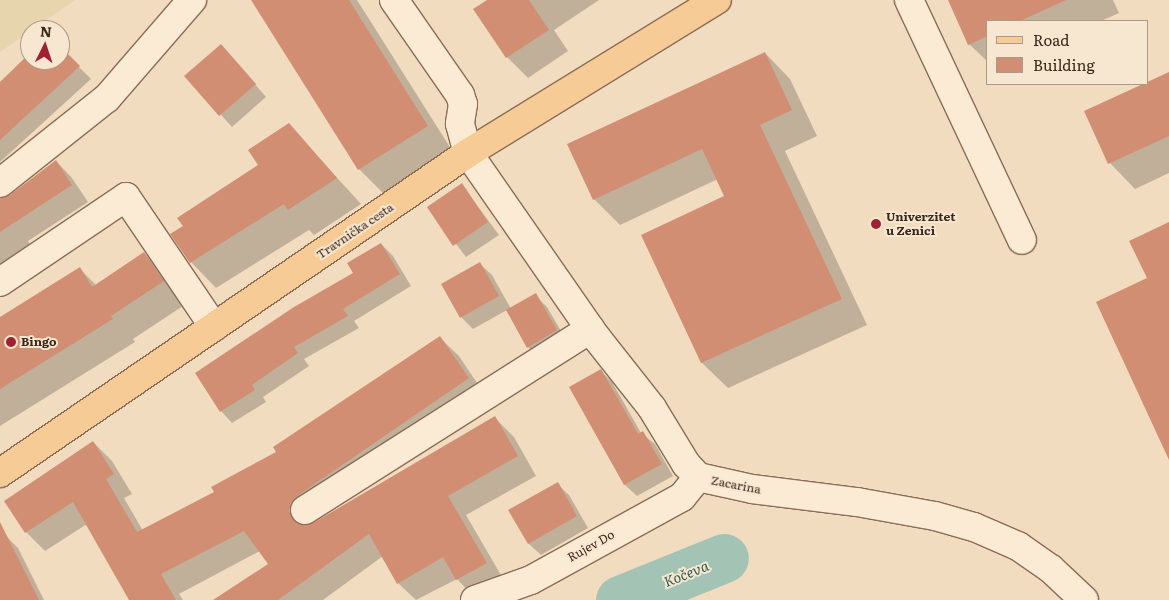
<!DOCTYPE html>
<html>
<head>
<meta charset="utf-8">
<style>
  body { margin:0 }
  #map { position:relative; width:1169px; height:600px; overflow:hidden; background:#f1dcc0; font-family:Literata,serif }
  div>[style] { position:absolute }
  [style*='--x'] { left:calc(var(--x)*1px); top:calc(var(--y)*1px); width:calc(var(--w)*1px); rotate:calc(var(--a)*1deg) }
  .farmland>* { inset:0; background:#e7d6ad }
  .shadow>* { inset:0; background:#0003 }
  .river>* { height:49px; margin:-24.5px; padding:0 24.5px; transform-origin:24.5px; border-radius:24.5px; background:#a3c3b5 }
  .building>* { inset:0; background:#d28e73 }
  .roads { filter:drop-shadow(1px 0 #8b6c57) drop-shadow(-1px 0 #8b6c57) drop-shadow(0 1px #8b6c57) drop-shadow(0 -1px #8b6c57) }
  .minor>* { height:28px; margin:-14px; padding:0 14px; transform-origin:14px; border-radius:14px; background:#fbead4 }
  .major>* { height:28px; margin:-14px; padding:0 14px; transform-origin:14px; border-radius:14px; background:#f7cb95 }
  .dots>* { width:14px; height:14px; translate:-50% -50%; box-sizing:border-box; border:2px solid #f8e7d0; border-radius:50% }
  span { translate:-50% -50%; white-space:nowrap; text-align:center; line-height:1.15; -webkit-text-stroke:4px #f8e7d0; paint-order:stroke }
  .poi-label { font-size:12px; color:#3a271c; font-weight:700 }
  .left { translate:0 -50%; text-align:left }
  .street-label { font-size:12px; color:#3a271c }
  .water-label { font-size:14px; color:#2a5b51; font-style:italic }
  .legend { position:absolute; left:986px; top:20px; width:162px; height:65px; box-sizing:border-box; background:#f8e7d0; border:1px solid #ac9a88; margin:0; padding:6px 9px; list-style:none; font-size:15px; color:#3a271c }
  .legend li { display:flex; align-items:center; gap:10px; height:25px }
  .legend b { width:25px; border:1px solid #ac9a88 }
  .north { position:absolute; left:20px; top:20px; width:50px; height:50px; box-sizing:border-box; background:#f8e7d0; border:1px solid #ac9a88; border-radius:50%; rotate:4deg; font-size:14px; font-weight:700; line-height:20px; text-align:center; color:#3a271c }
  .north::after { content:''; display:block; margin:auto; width:18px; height:22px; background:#9f2234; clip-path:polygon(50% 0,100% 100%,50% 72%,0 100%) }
</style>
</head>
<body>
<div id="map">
  <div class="farmland">
    <i style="clip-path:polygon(0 0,75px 0,0 52px)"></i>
  </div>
  <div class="shadow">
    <i style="clip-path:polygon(253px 0,357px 0,453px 152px,384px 194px,359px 169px)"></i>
    <i style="clip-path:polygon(489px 0,599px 0,554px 30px,568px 51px,528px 78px,507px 57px,475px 9px)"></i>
    <i style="clip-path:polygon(949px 0,1113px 0,1119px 13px,1101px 21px,988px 21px,988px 62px,969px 44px)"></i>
    <i style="clip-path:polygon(60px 48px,91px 79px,0 162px,0 82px,30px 54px,30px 60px,60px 60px)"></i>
    <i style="clip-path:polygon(765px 53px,790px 79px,817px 136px,785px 151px,867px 325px,728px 388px,702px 363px,643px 236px,726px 197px,718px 179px,620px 225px,594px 199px)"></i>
    <i style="clip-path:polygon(232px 57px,266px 97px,232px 127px,186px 76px)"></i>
    <i style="clip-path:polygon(1169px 73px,1169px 173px,1135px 189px,1110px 163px)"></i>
    <i style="clip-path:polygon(289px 125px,361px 204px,314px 235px,309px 230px,216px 288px,191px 262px)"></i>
    <i style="clip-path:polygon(56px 161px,72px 178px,88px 202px,28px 241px,31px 246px,0 267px,0 205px)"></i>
    <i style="clip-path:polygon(462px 185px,499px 235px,466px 257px,428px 207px)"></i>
    <i style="clip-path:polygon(381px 244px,393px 256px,411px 286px,354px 321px,359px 328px,304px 359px,309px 366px,263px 397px,266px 402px,232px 423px,221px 411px)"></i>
    <i style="clip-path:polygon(144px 253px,167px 276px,186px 304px,133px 339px,135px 342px,0 426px,0 318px,80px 269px,96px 285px)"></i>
    <i style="clip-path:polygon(480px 264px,492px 275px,511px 309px,535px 295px,547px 307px,568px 343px,540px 359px,528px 347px,507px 310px,473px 329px,461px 317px)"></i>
    <i style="clip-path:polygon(440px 338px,459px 356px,487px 398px,309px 522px,310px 526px,495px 418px,514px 437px,536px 476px,466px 515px,505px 582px,476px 599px,457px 579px,416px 600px,398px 583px,383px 556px,323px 600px,243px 600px,270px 565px,260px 551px,179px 594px,183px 600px,131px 600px,87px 524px,45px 551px,26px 532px,93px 442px,112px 461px,132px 494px,124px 498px,143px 531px,216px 492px,278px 452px)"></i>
    <i style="clip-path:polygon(601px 371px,612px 382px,641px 433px,655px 444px,673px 476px,637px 496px,625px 485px,571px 388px)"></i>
    <i style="clip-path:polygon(557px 484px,569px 495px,588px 528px,541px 555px,529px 544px,510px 510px)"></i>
    <i style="clip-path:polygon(6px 536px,18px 548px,44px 600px,0 600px,0 539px)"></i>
  </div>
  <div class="river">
    <i style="--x:620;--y:600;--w:112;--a:-22"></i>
  </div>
  <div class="building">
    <i style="clip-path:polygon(251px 0,349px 0,428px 126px,358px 170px)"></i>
    <i style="clip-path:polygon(487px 0,529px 0,549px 30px,506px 58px,473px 9px)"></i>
    <i style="clip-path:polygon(948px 0,1066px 0,1020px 21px,988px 21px,988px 36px,968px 45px)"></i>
    <i style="clip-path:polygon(221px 44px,256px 84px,219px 116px,184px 76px)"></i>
    <i style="clip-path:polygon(60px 46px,80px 66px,0 140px,0 82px,30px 53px,30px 60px,60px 60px)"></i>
    <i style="clip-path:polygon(765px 52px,792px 110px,760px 125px,842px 299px,701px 363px,641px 235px,724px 196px,702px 149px,593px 200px,567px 144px)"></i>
    <i style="clip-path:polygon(1169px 72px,1169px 136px,1108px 164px,1084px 111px)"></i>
    <i style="clip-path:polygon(289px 123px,337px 178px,288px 210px,284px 204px,190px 263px,170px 234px,183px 226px,177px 218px,258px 165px,248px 150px)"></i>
    <i style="clip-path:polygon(56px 160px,72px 185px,0 232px,0 198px,10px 195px)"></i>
    <i style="clip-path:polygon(462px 183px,488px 222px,453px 246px,427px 207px)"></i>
    <i style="clip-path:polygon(1169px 222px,1169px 460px,1096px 302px,1147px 278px,1129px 241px)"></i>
    <i style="clip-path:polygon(381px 243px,400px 274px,343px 309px,348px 316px,294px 347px,298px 353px,252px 385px,255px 390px,220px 412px,195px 373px,294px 307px,353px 273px,347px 263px)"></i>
    <i style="clip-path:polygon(144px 252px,164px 281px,111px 316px,113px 319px,0 389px,0 317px,80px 267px,92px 287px)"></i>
    <i style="clip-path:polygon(480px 262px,499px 296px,460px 318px,441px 284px)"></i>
    <i style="clip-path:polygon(536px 293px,557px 330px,527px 348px,506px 310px)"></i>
    <i style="clip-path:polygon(440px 336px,469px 378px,300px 494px,291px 502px,289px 511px,297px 524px,313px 523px,495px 416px,518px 456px,448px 496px,487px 563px,456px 580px,443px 557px,397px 584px,369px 534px,278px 600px,213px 600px,268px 564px,244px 531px,161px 574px,176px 600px,129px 600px,73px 502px,25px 533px,4px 501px,93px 441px,114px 474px,106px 479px,137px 532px,214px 492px,211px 487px,276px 452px,273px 447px)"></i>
    <i style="clip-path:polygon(601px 369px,638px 434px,643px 431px,662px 464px,624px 485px,569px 387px)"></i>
    <i style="clip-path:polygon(558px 482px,577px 516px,528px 544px,508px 510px)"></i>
    <i style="clip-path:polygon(0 522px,39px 600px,0 600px)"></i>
  </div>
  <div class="roads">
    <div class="minor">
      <i style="--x:394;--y:0;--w:116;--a:55.2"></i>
      <i style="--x:460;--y:95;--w:9;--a:72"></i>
      <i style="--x:463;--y:104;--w:20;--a:99"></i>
      <i style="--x:460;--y:124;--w:30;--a:75"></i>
      <i style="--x:468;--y:153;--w:224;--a:55.2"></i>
      <i style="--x:596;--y:337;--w:90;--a:51.7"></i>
      <i style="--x:652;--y:408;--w:66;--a:58.7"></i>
      <i style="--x:686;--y:464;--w:18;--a:47"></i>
      <i style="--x:698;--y:477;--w:55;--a:12.5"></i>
      <i style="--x:752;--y:489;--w:106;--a:7.1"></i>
      <i style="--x:857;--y:502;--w:79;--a:10.2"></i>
      <i style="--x:935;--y:516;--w:41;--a:15.8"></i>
      <i style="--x:974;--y:527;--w:48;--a:23.4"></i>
      <i style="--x:1018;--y:546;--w:40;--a:34.9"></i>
      <i style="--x:1051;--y:569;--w:45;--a:43.2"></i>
      <i style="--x:909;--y:0;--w:265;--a:64.8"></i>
      <i style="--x:0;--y:183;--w:137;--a:-38.5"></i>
      <i style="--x:107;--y:98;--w:130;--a:-49.1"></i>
      <i style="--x:0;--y:282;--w:152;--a:-34"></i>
      <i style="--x:126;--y:197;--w:157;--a:55.9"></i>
      <i style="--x:305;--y:510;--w:338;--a:-32.4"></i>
      <i style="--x:475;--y:600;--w:59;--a:-19.7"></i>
      <i style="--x:531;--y:580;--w:172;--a:-28.8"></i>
      <i style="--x:682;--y:497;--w:26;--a:-51"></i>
    </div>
    <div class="major">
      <i style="--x:0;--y:473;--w:567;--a:-34.36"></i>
      <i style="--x:468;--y:153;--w:292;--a:-31.6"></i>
    </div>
  </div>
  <div class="dots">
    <i style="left:876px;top:224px;background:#9f2234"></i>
    <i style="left:11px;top:342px;background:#9f2234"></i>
  </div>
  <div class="poi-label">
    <span class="left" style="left:886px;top:224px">Univerzitet<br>u Zenici</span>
    <span class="left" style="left:21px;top:342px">Bingo</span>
  </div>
  <div class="street-label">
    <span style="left:355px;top:231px;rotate:-34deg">Travnička cesta</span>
    <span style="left:736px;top:485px;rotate:11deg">Zacarina</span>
    <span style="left:591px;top:546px;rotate:-29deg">Rujev Do</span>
  </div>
  <div class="water-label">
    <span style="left:686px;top:573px;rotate:-22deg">Kočeva</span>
  </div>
  <ul class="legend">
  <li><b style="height:6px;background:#f7cb95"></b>Road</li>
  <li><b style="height:14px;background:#d28e73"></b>Building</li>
  </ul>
  <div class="north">N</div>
</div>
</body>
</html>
